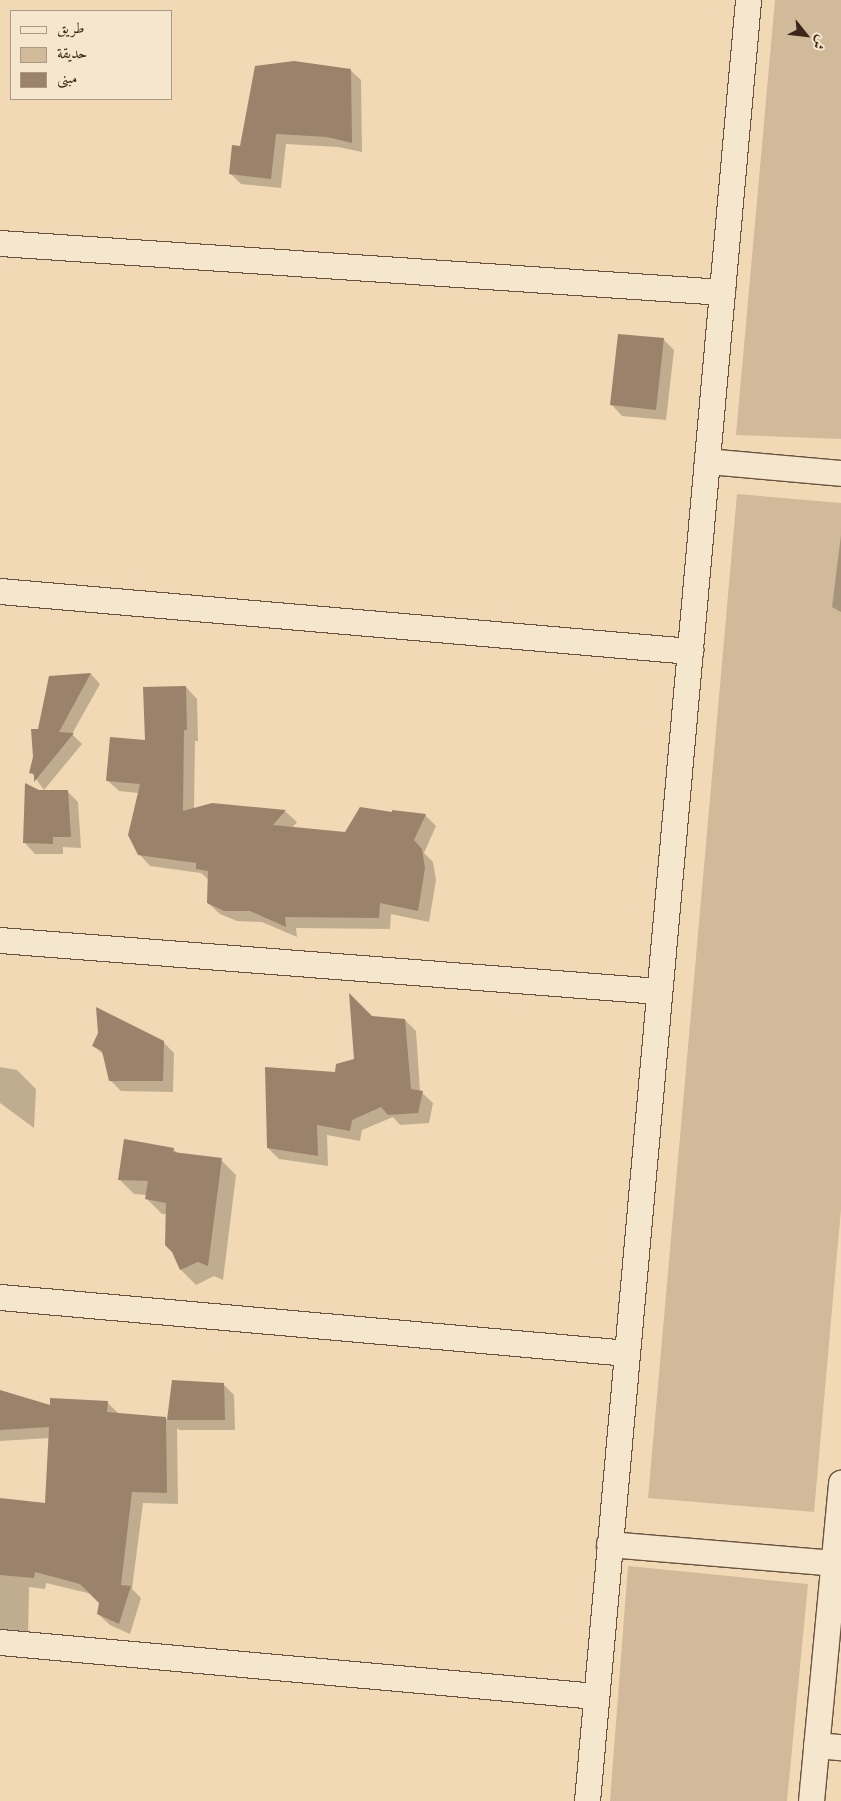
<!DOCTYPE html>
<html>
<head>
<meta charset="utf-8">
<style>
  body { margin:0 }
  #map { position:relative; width:841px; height:1801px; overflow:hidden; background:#f0d9b4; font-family:"Old Standard TT",Amiri,serif }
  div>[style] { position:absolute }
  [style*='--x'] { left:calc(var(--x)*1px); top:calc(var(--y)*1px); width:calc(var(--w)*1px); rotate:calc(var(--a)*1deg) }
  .green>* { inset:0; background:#d1ba9a }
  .shadow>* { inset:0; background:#0003 }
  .building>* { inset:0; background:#9a836a }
  .roads { filter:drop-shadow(1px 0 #695240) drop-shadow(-1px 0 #695240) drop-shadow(0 1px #695240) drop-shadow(0 -1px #695240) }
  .street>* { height:25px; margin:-12.5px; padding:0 12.5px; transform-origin:12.5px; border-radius:12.5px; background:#f5e6ce }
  span { translate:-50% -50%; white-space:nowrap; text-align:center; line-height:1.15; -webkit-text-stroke:4.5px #f5e6ce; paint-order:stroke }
  .legend { position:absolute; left:10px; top:10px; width:162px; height:90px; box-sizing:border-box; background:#f5e6ce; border:1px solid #ab9986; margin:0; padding:6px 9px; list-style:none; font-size:15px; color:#3c2519 }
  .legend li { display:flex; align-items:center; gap:10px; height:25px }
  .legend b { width:25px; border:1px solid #ab9986 }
  .north { position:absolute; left:781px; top:10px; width:50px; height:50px; -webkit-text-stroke:4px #f5e6ce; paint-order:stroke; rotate:119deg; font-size:14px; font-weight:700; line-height:20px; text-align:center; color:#3c2519 }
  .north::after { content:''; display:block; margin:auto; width:18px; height:22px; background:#3c2519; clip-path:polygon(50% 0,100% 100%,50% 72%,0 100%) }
</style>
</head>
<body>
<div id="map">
  <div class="green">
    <i style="clip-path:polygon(775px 0,841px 0,841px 439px,736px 435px)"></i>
    <i style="clip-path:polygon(737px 494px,841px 503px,841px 1209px,814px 1512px,648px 1498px)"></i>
    <i style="clip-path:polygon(628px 1566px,808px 1584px,787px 1801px,610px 1801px)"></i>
  </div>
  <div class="shadow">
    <i style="clip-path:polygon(350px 70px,361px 80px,362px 152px,338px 147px,286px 144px,281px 188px,241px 184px,230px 173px,241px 148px)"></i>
    <i style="clip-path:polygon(663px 339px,674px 350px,666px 420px,622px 416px,612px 405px)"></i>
    <i style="clip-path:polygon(841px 535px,841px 612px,832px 607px)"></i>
    <i style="clip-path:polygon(91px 674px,100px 684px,72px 734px,82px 744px,44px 790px,31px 772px,50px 677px)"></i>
    <i style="clip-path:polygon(186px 687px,197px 699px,198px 741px,195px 741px,194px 809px,212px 805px,286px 812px,297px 822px,292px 828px,346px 833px,393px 814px,425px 815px,436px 826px,424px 853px,433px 862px,436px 880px,429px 922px,391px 914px,390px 929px,296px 928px,297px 937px,262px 922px,237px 921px,220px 914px,208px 903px,209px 880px,201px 873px,150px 866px,139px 854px,139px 793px,119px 791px,107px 780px,146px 742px)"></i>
    <i style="clip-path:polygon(38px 791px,67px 791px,78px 802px,81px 848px,63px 847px,63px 854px,35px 854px,25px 843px)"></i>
    <i style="clip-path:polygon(371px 1017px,405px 1020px,416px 1031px,420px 1091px,433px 1103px,429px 1123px,400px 1125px,393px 1117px,362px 1130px,360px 1141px,327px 1135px,328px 1166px,279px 1159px,268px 1148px,336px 1073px,355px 1060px)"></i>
    <i style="clip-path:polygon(163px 1042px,174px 1053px,173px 1092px,121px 1091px,110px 1080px,105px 1056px,93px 1045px)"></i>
    <i style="clip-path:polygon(0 1067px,17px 1070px,36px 1089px,34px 1128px,0 1103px)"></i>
    <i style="clip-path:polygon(173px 1149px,179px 1154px,221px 1160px,236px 1175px,223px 1280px,214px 1276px,196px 1285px,181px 1270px,173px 1251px,167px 1214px,162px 1214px,146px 1198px,147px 1195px,134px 1194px,119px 1179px)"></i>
    <i style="clip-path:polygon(174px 1382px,223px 1384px,234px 1395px,235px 1430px,179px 1430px,177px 1428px,178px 1504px,143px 1503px,132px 1589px,141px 1598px,130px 1634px,110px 1625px,98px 1614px,100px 1603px,92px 1594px,46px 1583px,45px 1589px,29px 1587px,28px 1638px,0 1632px,0 1499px,46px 1505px,50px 1438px,0 1441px,0 1392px,51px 1407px,107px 1402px,119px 1414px,165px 1418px,168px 1421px)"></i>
  </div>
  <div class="building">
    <i style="clip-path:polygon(294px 61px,351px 69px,352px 143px,327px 137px,276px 134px,271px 179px,229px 174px,232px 145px,240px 146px,255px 66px)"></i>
    <i style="clip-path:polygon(618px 334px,664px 338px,656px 410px,610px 405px)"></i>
    <i style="clip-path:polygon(91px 673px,59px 732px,74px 733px,34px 782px,34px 774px,29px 773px,33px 757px,31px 729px,38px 729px,49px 676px)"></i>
    <i style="clip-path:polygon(186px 686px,187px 730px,184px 730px,183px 811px,212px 803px,286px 810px,273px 825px,345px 832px,360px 807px,392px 812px,392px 810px,426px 814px,414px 840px,422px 849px,425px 868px,418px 911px,380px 903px,379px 918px,285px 917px,286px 927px,250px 911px,224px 911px,207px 903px,208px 871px,196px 869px,196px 863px,138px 855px,128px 835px,140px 784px,106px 781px,110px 737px,145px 740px,143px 687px)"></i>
    <i style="clip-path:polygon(25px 783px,39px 790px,68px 790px,71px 837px,53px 837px,53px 844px,23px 843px)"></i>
    <i style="clip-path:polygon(349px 993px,372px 1016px,405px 1019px,411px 1089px,423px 1091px,418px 1113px,388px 1115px,381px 1107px,352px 1120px,350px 1131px,317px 1125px,318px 1156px,267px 1148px,265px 1067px,335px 1072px,336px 1064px,354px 1059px)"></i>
    <i style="clip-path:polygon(96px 1007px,164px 1041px,163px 1081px,109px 1081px,102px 1051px,92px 1046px,98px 1033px)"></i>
    <i style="clip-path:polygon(124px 1139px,174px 1148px,173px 1152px,222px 1158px,208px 1266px,198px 1262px,180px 1270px,172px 1252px,165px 1245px,166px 1203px,145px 1199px,148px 1181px,118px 1180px)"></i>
    <i style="clip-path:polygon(172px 1380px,224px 1383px,225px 1420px,167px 1420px)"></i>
    <i style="clip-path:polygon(0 1390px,50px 1405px,50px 1398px,108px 1401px,107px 1412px,166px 1417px,167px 1493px,132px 1492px,121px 1585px,131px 1586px,119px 1624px,97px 1614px,99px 1603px,80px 1584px,35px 1572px,34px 1578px,0 1575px,0 1498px,45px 1503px,49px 1427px,0 1430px)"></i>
  </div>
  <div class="roads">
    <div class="street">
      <i style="--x:0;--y:243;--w:724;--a:3.88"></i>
      <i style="--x:707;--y:461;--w:135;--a:5.1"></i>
      <i style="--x:0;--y:591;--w:693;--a:4.97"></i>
      <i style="--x:0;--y:940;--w:661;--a:4.43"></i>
      <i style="--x:0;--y:1297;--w:629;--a:5.1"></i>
      <i style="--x:609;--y:1544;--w:225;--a:4.8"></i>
      <i style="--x:0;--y:1642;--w:598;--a:5.18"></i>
      <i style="--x:816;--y:1745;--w:25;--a:5"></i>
      <i style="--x:587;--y:1801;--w:1808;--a:-84.89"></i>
      <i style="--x:811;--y:1801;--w:320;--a:-84.6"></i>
    </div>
  </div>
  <ul class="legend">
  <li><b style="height:6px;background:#f5e6ce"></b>طريق</li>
  <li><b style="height:14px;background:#d1ba9a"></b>حديقة</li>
  <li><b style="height:14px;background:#9a836a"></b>مبنى</li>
  </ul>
  <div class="north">ش</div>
</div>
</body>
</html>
